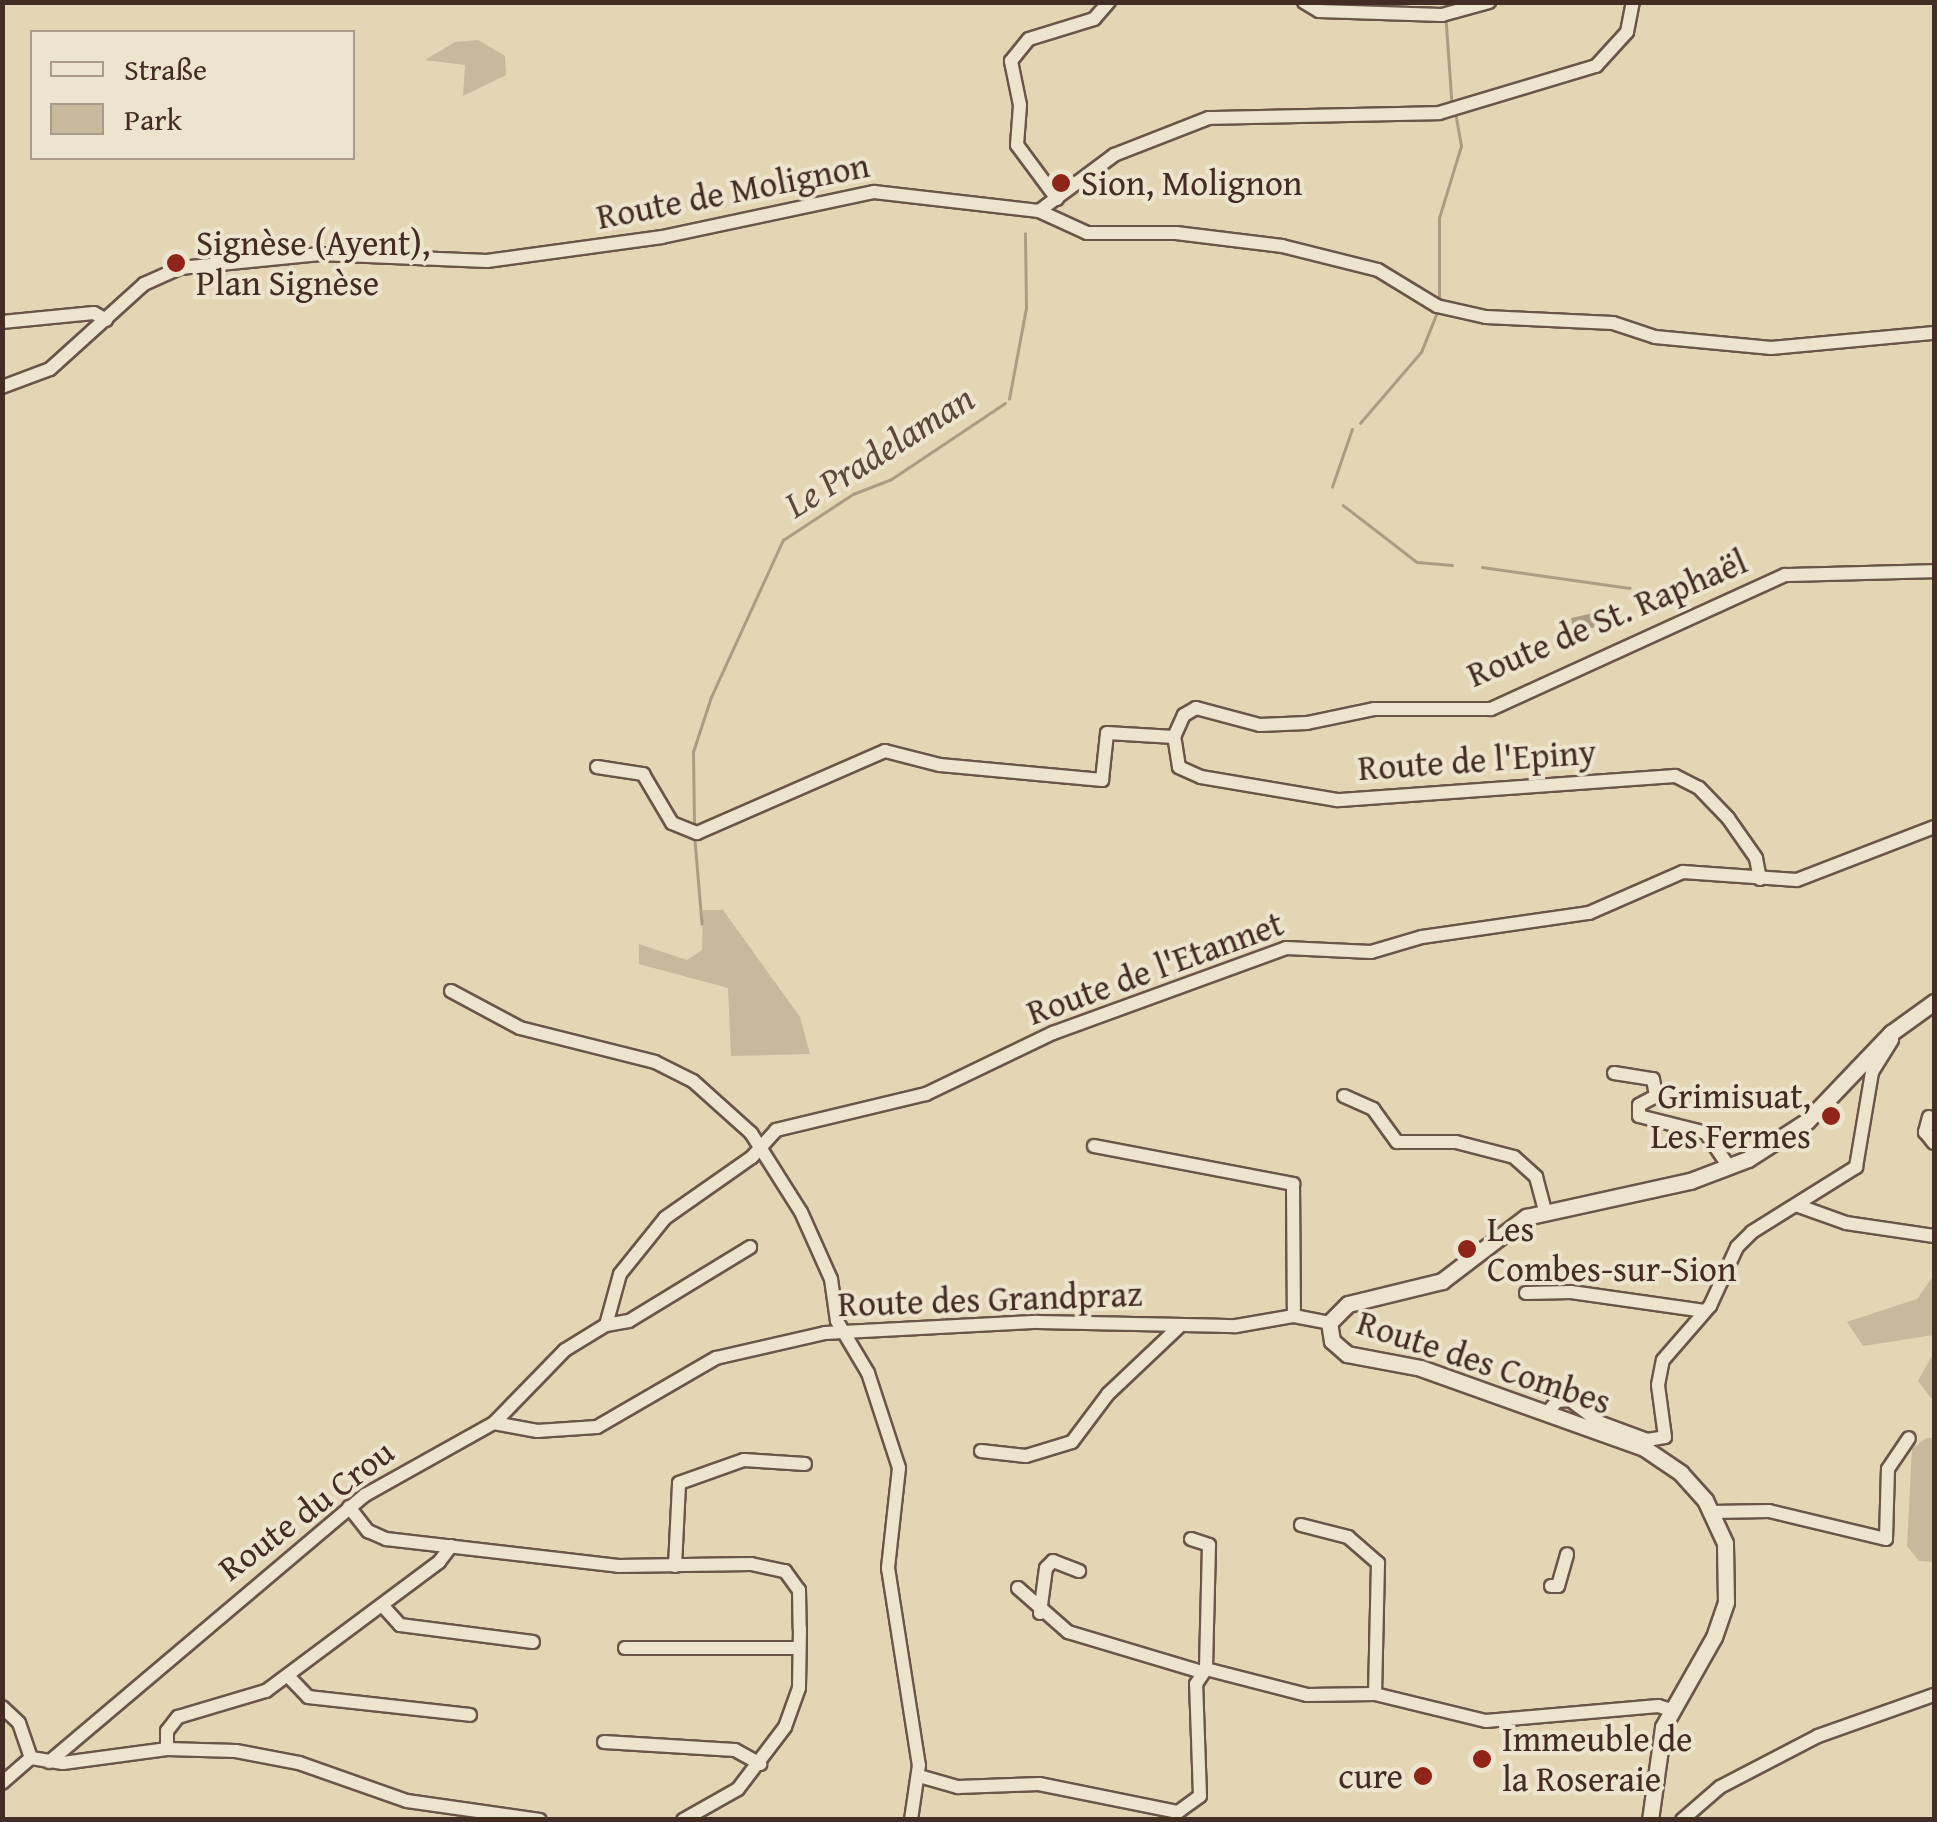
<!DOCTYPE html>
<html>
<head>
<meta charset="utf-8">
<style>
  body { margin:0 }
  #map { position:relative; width:1937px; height:1822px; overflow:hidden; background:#e4d5b4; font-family:"Gentium Book Plus",serif }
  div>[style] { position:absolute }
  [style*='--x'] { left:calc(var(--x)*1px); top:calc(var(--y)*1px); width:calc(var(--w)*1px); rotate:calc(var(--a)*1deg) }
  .green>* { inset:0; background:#c8b89c }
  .water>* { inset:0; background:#ad9c83 }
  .stream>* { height:2.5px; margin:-1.25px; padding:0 1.25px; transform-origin:1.25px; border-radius:1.25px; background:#ad9c83 }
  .roads { filter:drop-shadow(2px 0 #6a5648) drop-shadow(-2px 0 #6a5648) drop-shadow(0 2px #6a5648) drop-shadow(0 -2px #6a5648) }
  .minor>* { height:12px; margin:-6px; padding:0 6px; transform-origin:6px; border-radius:6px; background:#ede4ce }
  .tertiary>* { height:15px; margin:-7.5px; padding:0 7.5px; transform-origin:7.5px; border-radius:7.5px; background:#ede4ce }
  .dots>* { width:28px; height:28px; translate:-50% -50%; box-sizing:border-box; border:5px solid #ede4ce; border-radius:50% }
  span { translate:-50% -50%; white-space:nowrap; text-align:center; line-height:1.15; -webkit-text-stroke:8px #ede4ce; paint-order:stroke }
  .poi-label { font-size:35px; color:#422c24 }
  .left { translate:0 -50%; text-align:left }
  .right { translate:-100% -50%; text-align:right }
  .street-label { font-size:35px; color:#422c24 }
  .water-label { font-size:38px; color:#5d483c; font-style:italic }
  .frame { position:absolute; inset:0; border:5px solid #422c24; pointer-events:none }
  .legend { position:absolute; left:30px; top:30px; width:325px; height:130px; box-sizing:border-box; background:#ede4ce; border:2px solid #a99a8a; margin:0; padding:12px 18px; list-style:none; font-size:30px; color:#422c24 }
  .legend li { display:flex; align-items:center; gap:20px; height:50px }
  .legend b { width:50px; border:2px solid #a99a8a }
</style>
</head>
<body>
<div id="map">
  <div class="green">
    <i style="clip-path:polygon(478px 40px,505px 56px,506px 75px,463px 96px,465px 65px,425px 60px,455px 42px)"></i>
    <i style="clip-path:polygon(703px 910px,723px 910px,800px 1017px,810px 1054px,731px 1056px,728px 988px,639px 964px,639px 944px,687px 960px,702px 950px)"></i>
    <i style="clip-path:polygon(1934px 1275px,1934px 1335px,1863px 1346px,1847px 1322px,1917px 1299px)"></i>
    <i style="clip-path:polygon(1934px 1352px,1934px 1402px,1918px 1381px)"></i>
    <i style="clip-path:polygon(1926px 1438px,1934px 1438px,1933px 1562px,1919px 1561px,1907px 1546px,1912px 1449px)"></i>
  </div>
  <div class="water">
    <i style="clip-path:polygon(1607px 610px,1610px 624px,1574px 632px,1571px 618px)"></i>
  </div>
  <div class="stream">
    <i style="--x:1446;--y:18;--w:86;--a:86"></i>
    <i style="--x:1439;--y:303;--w:85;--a:-90"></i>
    <i style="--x:1439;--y:218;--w:75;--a:-73"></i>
    <i style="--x:1461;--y:146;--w:36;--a:-100"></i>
    <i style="--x:1009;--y:399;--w:93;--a:-79.4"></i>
    <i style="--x:1026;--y:308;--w:74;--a:-90.8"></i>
    <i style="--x:1360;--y:423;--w:94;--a:-49.3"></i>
    <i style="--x:1421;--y:352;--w:40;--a:-68"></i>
    <i style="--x:1332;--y:487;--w:61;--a:-71"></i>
    <i style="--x:1343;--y:505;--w:93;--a:37.6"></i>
    <i style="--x:1417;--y:562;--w:35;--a:5"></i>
    <i style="--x:1482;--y:567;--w:149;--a:8.1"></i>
    <i style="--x:694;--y:824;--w:72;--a:-90.8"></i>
    <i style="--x:693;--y:752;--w:58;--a:-71.9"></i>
    <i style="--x:711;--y:697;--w:173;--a:-65.4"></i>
    <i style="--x:783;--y:540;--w:84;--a:-33.3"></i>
    <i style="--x:853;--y:494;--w:40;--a:-21"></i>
    <i style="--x:890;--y:480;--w:138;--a:-33.8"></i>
    <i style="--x:695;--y:840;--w:84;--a:85.2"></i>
  </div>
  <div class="roads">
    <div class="minor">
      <i style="--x:1304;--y:2;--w:17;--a:31"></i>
      <i style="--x:1319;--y:11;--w:123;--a:1.9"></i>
      <i style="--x:1442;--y:15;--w:49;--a:-15.5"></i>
      <i style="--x:1057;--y:199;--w:67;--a:-126.5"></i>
      <i style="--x:1017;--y:145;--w:40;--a:-85.7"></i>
      <i style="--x:1020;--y:105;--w:45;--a:-101.6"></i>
      <i style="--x:1011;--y:61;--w:28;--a:-51"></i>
      <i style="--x:1029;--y:39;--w:68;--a:-17.1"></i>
      <i style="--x:1094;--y:19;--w:23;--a:-49"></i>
      <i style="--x:1039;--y:211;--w:53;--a:24.6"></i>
      <i style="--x:1087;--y:233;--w:89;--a:0"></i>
      <i style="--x:1176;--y:233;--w:107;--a:7"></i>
      <i style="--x:1282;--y:246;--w:99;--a:14"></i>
      <i style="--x:1378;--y:270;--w:69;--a:31.4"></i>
      <i style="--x:1437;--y:306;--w:50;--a:12.7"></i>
      <i style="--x:1486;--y:317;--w:127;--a:2.7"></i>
      <i style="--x:1613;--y:323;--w:44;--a:18.4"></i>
      <i style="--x:1655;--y:337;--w:117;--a:5.4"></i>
      <i style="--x:1771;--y:348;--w:164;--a:-5.3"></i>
      <i style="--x:2;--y:322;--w:92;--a:-5.6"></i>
      <i style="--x:94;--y:313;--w:14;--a:30"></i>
      <i style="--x:2;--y:387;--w:51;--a:-20.6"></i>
      <i style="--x:50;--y:369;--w:127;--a:-42.1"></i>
      <i style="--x:144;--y:284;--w:39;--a:-24"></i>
      <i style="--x:180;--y:268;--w:141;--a:-5.7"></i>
      <i style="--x:320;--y:254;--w:167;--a:2.4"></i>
      <i style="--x:487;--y:261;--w:177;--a:-7.8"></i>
      <i style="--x:662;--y:237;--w:217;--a:-12"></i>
      <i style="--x:874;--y:192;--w:166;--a:6.6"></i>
      <i style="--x:1039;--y:211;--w:94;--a:-36.7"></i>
      <i style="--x:1114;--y:155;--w:102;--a:-21.3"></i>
      <i style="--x:1209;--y:118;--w:230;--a:-1.2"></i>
      <i style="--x:1439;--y:113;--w:164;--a:-16.7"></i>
      <i style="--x:1596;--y:66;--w:46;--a:-47.6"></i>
      <i style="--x:1627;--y:32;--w:31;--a:-79"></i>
      <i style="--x:597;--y:767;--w:47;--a:8.7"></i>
      <i style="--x:643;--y:774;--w:57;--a:59.4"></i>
      <i style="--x:672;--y:823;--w:27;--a:22"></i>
      <i style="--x:697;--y:833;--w:205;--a:-23.6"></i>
      <i style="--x:885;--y:751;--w:57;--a:14.3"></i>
      <i style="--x:940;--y:765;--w:163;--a:5.3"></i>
      <i style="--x:1102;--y:780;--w:47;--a:-83.9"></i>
      <i style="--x:1107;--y:733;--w:67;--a:3.4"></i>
      <i style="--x:1760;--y:879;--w:21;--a:-101"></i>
      <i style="--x:1756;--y:858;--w:49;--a:-125"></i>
      <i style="--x:1728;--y:818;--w:42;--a:-134"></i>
      <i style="--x:1699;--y:788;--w:27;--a:-153"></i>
      <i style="--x:1675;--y:776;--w:339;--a:175.9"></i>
      <i style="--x:1337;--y:800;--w:138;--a:-170.4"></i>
      <i style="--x:1201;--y:777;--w:24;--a:-156"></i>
      <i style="--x:1179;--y:767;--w:30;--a:-99"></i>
      <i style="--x:1174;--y:737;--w:24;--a:-66"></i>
      <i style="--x:1184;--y:715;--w:14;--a:-30"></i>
      <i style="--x:1196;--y:708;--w:66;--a:14.9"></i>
      <i style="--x:1260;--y:725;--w:47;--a:-2.4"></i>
      <i style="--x:1307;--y:723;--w:68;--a:-11.8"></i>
      <i style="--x:1374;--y:709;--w:117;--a:0"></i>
      <i style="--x:1491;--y:709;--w:323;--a:-24.5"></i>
      <i style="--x:1785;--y:575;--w:149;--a:-1.5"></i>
      <i style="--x:451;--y:991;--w:78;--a:28.2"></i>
      <i style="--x:520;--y:1028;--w:139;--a:14.1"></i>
      <i style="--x:655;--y:1062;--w:42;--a:26.6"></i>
      <i style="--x:693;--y:1081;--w:78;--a:41.9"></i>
      <i style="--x:751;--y:1133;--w:93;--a:57.7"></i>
      <i style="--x:801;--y:1212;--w:73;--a:65.9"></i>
      <i style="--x:831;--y:1279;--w:42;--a:81.9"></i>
      <i style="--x:837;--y:1321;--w:61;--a:59.2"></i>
      <i style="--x:868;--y:1373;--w:100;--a:71.9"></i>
      <i style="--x:899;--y:1468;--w:101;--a:96.3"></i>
      <i style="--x:888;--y:1568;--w:199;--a:81.1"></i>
      <i style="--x:919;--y:1765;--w:56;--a:98.3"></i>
      <i style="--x:1614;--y:1073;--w:39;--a:9"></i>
      <i style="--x:1653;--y:1079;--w:17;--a:80"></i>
      <i style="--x:1656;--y:1096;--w:19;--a:152"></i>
      <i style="--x:1639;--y:1105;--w:11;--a:90"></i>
      <i style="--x:1639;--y:1116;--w:69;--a:14.2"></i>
      <i style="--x:1706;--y:1133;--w:41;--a:55.9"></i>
      <i style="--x:1344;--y:1096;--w:32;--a:24"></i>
      <i style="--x:1373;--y:1109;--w:41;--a:54"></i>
      <i style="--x:1397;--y:1142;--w:59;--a:0"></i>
      <i style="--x:1456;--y:1142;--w:60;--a:14.5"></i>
      <i style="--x:1514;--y:1157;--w:30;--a:42"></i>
      <i style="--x:1536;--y:1177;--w:35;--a:75"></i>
      <i style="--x:1929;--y:1117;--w:16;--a:105"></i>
      <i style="--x:1925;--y:1132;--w:14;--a:51"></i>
      <i style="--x:1094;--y:1146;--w:203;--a:10.8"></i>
      <i style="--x:1293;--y:1184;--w:132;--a:89.6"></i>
      <i style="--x:1796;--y:1205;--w:53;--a:19.8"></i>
      <i style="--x:1846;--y:1223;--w:89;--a:8.4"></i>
      <i style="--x:1526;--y:1293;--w:45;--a:-1.3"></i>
      <i style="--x:1571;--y:1292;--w:135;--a:8.1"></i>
      <i style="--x:606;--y:1325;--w:23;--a:-10"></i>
      <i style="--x:629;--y:1321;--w:142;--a:-31.4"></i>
      <i style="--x:1547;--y:1413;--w:16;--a:-50"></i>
      <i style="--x:1557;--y:1401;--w:13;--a:-4"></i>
      <i style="--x:1570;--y:1400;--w:39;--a:37"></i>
      <i style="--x:1601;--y:1423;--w:49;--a:20.3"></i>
      <i style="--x:1647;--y:1440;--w:18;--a:-9"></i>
      <i style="--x:1665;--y:1437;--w:52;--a:-97.7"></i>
      <i style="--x:1658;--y:1385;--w:25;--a:-79"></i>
      <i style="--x:1663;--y:1360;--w:72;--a:-49"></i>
      <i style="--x:1710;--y:1306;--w:65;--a:-65.4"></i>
      <i style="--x:1737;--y:1247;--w:21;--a:-45"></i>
      <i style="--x:1752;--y:1232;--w:123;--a:-32"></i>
      <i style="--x:1856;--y:1167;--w:96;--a:-80.4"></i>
      <i style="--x:1872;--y:1072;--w:38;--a:-58"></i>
      <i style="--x:494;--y:1423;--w:44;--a:10.5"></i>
      <i style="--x:537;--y:1431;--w:60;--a:-3.8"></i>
      <i style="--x:597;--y:1427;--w:138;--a:-30.1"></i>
      <i style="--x:716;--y:1358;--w:112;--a:-12.9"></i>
      <i style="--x:825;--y:1333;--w:213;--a:-3"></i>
      <i style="--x:1038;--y:1322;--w:198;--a:1.2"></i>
      <i style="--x:1236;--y:1326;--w:59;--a:-9.8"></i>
      <i style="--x:1294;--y:1316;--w:36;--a:11"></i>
      <i style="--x:981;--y:1451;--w:45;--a:6.3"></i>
      <i style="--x:1026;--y:1456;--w:48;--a:-16.9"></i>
      <i style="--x:1072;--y:1442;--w:60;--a:-53.1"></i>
      <i style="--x:1108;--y:1394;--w:100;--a:-43.4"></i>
      <i style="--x:349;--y:1507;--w:31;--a:52"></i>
      <i style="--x:368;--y:1531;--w:20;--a:24"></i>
      <i style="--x:386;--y:1539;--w:234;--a:6.6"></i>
      <i style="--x:618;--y:1566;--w:133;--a:-0.9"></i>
      <i style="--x:751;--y:1564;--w:35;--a:12"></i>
      <i style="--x:785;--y:1571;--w:24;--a:54"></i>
      <i style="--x:799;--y:1590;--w:39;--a:89"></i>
      <i style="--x:800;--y:1629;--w:59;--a:91"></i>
      <i style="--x:799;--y:1688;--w:41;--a:109.7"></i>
      <i style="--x:785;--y:1727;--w:78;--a:127.2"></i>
      <i style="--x:738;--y:1789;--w:63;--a:150.6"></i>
      <i style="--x:1712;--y:1512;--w:57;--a:-1"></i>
      <i style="--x:1769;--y:1511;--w:120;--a:13.5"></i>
      <i style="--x:1886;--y:1539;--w:70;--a:-88.4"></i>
      <i style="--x:1888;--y:1469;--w:37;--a:-56"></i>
      <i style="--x:1301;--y:1525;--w:49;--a:14.3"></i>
      <i style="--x:1348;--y:1537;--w:40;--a:41"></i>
      <i style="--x:1378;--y:1563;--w:131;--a:91.3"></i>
      <i style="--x:1191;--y:1539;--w:19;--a:18"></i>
      <i style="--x:1209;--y:1545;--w:124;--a:91.4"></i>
      <i style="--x:675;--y:1566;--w:83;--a:-87.2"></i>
      <i style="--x:679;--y:1483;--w:69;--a:-19.5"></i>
      <i style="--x:744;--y:1460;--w:61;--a:3.8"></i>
      <i style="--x:1551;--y:1586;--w:7;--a:0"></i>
      <i style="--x:1558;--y:1586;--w:33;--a:-74"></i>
      <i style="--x:1018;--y:1588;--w:67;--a:41.3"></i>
      <i style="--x:1068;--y:1632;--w:137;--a:16.6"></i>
      <i style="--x:382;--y:1605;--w:27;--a:48"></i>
      <i style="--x:400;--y:1625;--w:134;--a:7.3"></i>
      <i style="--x:1040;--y:1613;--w:45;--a:-82.4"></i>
      <i style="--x:1046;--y:1568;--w:10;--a:-45"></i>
      <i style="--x:1053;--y:1561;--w:28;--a:21"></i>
      <i style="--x:625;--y:1648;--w:174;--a:0"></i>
      <i style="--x:288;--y:1676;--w:29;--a:46"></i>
      <i style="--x:308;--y:1697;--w:163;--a:6.3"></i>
      <i style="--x:2;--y:1707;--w:23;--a:43"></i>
      <i style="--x:19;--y:1723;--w:37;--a:71"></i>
      <i style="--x:604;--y:1742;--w:131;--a:3.5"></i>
      <i style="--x:735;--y:1750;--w:29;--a:29"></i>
      <i style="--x:167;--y:1749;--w:18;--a:-90"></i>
      <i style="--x:167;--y:1731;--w:18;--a:-52"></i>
      <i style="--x:178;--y:1717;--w:92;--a:-16.5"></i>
      <i style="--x:266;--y:1691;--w:216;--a:-36.7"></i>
      <i style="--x:439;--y:1562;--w:20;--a:-53"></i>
      <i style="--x:31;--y:1758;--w:32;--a:9"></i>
      <i style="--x:63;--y:1763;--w:105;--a:-7.7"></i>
      <i style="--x:167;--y:1749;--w:69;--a:1.7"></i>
      <i style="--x:236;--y:1751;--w:64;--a:10.8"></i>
      <i style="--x:299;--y:1763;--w:114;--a:19.4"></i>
      <i style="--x:407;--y:1801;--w:134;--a:8.1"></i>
      <i style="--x:49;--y:1762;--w:414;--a:-40.2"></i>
      <i style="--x:365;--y:1495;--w:148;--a:-29.2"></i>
      <i style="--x:494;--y:1423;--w:102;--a:-45.8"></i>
      <i style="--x:565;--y:1350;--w:48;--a:-31.4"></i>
      <i style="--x:606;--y:1325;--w:53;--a:-74.6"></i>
      <i style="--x:620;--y:1274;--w:72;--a:-51.2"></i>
      <i style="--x:665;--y:1218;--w:106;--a:-35"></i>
      <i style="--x:752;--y:1157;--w:36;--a:-48"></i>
      <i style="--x:776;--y:1130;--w:154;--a:-13.5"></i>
      <i style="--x:926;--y:1094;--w:141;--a:-25.7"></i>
      <i style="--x:1053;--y:1033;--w:248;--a:-20"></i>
      <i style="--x:1286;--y:948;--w:85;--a:2.7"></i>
      <i style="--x:1371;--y:952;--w:53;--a:-16.4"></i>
      <i style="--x:1422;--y:937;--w:169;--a:-8.2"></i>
      <i style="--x:1589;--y:913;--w:103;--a:-23.6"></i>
      <i style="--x:1683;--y:872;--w:114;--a:4"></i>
      <i style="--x:1797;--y:880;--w:147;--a:-21.1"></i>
      <i style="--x:919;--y:1776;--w:41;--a:15.8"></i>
      <i style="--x:958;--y:1787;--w:81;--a:-2.1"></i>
      <i style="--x:1039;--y:1784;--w:142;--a:11.4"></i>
      <i style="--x:1178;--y:1812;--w:27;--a:-36"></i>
      <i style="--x:1200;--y:1796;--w:112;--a:-92"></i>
      <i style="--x:1196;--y:1684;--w:18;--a:-56"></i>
      <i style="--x:1206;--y:1669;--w:104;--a:14.4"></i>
      <i style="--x:1307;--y:1695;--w:68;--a:-0.8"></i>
      <i style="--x:1375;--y:1694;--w:114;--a:13.7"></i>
      <i style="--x:1486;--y:1721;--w:173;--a:-5"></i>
      <i style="--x:1658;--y:1706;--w:14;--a:17"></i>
      <i style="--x:2;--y:1783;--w:38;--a:-41"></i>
      <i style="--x:1682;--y:1820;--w:50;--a:-41"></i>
      <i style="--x:1720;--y:1787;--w:110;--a:-27.5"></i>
      <i style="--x:1818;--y:1736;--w:123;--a:-19.5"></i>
    </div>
    <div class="tertiary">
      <i style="--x:1650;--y:1820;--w:94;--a:-82"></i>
      <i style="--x:1663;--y:1727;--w:103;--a:-60.5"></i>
      <i style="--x:1714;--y:1637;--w:37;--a:-71"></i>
      <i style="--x:1726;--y:1602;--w:59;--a:-91"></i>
      <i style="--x:1725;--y:1543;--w:47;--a:-114.9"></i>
      <i style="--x:1705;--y:1500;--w:36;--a:-132"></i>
      <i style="--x:1681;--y:1473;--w:45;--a:-146"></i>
      <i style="--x:1644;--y:1448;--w:237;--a:-160.3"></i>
      <i style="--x:1421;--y:1368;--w:75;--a:-169.3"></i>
      <i style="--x:1347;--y:1354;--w:20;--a:-139"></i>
      <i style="--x:1332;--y:1341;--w:18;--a:-99"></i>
      <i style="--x:1329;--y:1323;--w:27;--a:-45"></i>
      <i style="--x:1348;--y:1304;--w:97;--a:-13.7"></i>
      <i style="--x:1442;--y:1281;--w:106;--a:-37.3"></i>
      <i style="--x:1526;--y:1217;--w:168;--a:-12.4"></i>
      <i style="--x:1690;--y:1181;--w:62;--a:-20.8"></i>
      <i style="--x:1748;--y:1159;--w:70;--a:-32.8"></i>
      <i style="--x:1807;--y:1121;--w:122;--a:-46.3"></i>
      <i style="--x:1891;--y:1033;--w:53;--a:-35.8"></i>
    </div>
  </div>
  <div class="dots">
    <i style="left:1061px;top:183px;background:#8f2418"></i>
    <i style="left:176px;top:263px;background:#8f2418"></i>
    <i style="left:1831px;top:1116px;background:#8f2418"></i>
    <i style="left:1467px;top:1249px;background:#8f2418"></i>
    <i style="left:1482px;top:1759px;background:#8f2418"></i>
    <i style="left:1423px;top:1776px;background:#8f2418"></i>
  </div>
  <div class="poi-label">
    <span class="left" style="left:1081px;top:183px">Sion, Molignon</span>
    <span class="left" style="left:196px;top:263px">Signèse (Ayent),<br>Plan Signèse</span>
    <span class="right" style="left:1811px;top:1116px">Grimisuat,<br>Les Fermes</span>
    <span class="left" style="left:1487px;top:1249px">Les<br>Combes-sur-Sion</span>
    <span class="left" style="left:1502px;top:1759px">Immeuble de<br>la Roseraie</span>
    <span class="right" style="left:1403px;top:1776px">cure</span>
  </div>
  <div class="street-label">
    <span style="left:733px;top:191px;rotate:-11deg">Route de Molignon</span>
    <span style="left:1607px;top:618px;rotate:-23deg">Route de St. Raphaël</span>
    <span style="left:1477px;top:760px;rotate:-4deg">Route de l'Epiny</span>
    <span style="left:1155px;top:968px;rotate:-20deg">Route de l'Etannet</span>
    <span style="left:990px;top:1299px;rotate:-2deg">Route des Grandpraz</span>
    <span style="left:1484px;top:1362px;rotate:18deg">Route des Combes</span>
    <span style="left:306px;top:1510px;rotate:-37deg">Route du Crou</span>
  </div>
  <div class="water-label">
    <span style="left:879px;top:451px;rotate:-32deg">Le Pradelaman</span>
  </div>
  <div class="frame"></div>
  <ul class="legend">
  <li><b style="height:12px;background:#ede4ce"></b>Straße</li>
  <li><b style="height:28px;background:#c8b89c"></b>Park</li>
  </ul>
</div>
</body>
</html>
